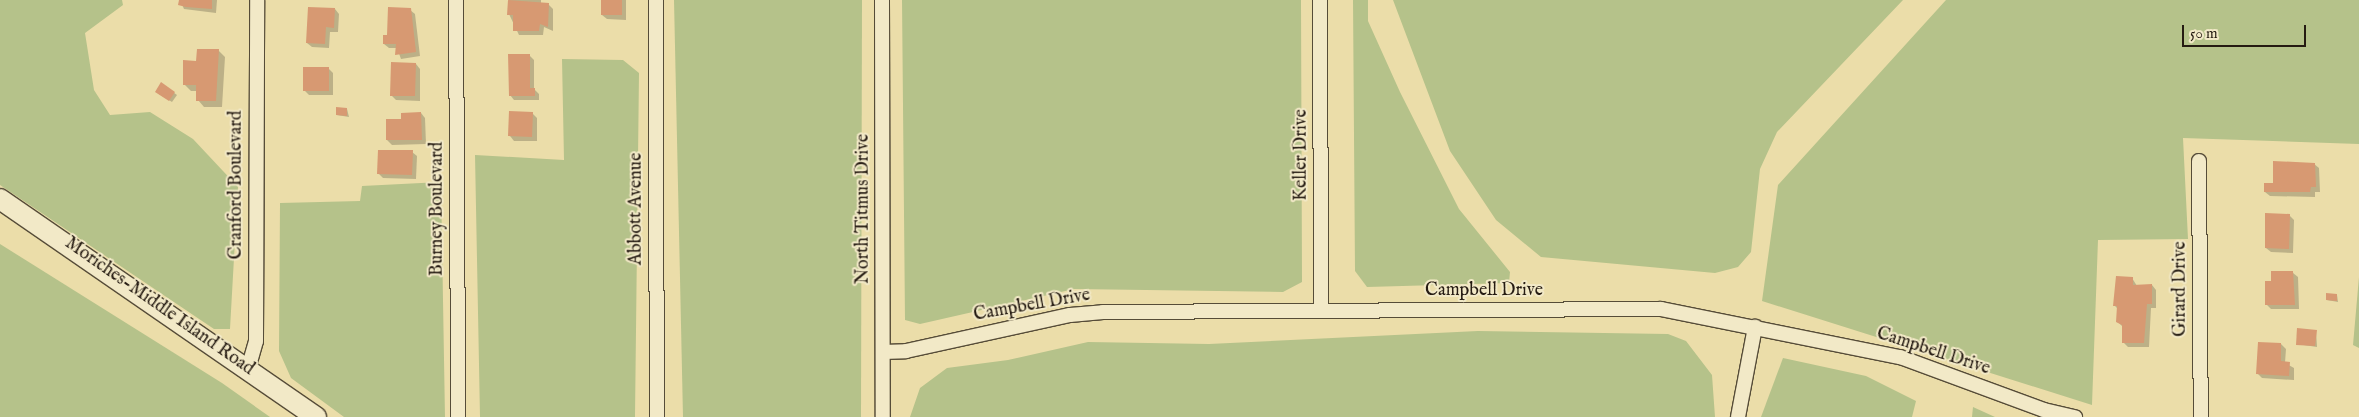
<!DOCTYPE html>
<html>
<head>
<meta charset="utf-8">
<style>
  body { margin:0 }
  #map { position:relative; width:2359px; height:417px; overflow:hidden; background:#ebdda9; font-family:"IM FELL English",serif }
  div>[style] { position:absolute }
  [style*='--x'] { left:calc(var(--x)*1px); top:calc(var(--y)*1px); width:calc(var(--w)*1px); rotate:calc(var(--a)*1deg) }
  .green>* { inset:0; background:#b5c28a }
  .shadow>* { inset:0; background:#0003 }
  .building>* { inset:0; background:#d79972 }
  .roads { filter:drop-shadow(1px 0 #564c38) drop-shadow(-1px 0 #564c38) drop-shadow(0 1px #564c38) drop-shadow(0 -1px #564c38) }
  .minor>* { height:14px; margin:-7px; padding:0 7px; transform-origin:7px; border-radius:7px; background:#f2e9c7 }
  .secondary>* { height:20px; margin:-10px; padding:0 10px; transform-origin:10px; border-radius:10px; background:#f2e9c7 }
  span { translate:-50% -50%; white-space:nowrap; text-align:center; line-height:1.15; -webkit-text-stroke:4px #f2e9c7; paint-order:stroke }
  .street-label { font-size:18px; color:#251b12 }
  .scale { position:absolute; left:2182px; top:25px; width:124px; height:22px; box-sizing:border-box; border:2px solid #251b12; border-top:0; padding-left:6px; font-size:15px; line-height:18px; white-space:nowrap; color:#251b12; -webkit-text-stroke:4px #f2e9c7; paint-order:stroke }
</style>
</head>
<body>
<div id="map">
  <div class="green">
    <i style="clip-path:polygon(0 0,122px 0,123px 5px,85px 33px,94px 90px,110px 115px,150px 112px,193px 139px,238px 187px,230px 329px,214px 329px,0 185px)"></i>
    <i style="clip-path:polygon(674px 0,862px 0,861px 417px,683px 417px)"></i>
    <i style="clip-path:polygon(902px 0,1301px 0,1302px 282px,1283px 292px,1074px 289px,920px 324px,905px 320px)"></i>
    <i style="clip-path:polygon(1353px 0,1368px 0,1368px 21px,1400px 92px,1459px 209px,1510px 272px,1509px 283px,1367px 287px,1355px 271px)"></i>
    <i style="clip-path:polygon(1393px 0,1903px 0,1777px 132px,1760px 169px,1751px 252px,1738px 267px,1715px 273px,1541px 257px,1496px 220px,1450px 151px)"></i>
    <i style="clip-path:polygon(1946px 0,2359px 0,2359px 144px,2183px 138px,2188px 239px,2098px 240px,2092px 405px,1762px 301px,1778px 185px)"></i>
    <i style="clip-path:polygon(562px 59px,623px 60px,639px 73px,635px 417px,480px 417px,475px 155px,564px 160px)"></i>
    <i style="clip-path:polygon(441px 182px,445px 417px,344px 417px,291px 378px,279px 351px,280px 203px,360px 201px,362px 186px)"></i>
    <i style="clip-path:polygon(0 244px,222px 383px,270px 417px,0 417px)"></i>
    <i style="clip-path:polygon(2359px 277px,2359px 348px,2353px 345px)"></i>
    <i style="clip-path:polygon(1478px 331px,1668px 334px,1686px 341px,1712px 375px,1715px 417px,910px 417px,920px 388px,947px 368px,1008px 360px,1088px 342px,1209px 344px)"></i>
    <i style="clip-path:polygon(1783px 358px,1866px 376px,1916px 401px,1912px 417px,1761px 417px)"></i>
    <i style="clip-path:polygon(1973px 407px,1995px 417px,1972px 417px)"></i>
  </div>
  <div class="shadow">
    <i style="clip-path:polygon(180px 0,217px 0,216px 13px,184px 9px)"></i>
    <i style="clip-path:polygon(509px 0,541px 0,541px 5px,549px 5px,553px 9px,553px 31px,544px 27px,543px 35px,519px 35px,509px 14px)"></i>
    <i style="clip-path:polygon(602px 0,626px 0,626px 20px,607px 19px,602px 15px)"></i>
    <i style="clip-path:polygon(335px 9px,339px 14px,338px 32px,330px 32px,329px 48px,312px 47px,307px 43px)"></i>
    <i style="clip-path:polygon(410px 10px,415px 14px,420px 56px,401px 59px,397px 48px,389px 48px,384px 44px)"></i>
    <i style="clip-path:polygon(218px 50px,225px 57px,222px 107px,204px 107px,198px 100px,198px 91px,191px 91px,184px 84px,198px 62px)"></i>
    <i style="clip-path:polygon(530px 56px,534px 60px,534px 89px,539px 94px,539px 100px,514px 100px,510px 95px)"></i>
    <i style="clip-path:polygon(416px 64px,420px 69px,420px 101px,396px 100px,391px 95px)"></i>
    <i style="clip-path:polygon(328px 68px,333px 73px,333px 95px,309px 95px,304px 90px)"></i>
    <i style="clip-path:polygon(162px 84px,177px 95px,172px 102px,159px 94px)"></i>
    <i style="clip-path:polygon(347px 109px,349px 117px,337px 115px)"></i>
    <i style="clip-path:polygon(421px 113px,425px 118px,426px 144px,392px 145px,387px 140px,402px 120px)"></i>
    <i style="clip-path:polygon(532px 113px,537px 118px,537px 141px,514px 141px,510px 136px)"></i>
    <i style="clip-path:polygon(412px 152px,417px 156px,416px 179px,383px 178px,378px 173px)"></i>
    <i style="clip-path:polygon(2314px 164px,2319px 168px,2320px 192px,2315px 192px,2315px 197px,2270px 196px,2265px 192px)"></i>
    <i style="clip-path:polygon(2289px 215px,2294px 220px,2293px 253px,2271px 252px,2266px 248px)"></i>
    <i style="clip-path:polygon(2293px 273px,2298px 277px,2299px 309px,2271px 309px,2266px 304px,2272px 282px)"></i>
    <i style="clip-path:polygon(2132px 278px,2137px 286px,2152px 285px,2156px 290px,2156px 308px,2151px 308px,2149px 347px,2128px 347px,2123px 342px,2123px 327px,2118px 322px,2118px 309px,2115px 306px)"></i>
    <i style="clip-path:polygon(2337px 295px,2338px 302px,2327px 300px)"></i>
    <i style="clip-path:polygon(2316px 331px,2317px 347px,2297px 344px)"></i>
    <i style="clip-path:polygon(2281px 344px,2286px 349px,2285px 363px,2294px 368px,2294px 380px,2262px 378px,2258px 374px)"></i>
  </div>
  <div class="building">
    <i style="clip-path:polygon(179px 0,212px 0,212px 9px,186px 7px,178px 5px)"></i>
    <i style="clip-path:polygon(508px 0,549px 3px,548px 27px,540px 24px,539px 31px,513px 31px,513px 15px,507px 15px)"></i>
    <i style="clip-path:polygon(601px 0,622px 0,622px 15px,601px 15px)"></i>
    <i style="clip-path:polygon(308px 7px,335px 8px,334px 28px,326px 27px,325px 44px,306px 43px)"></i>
    <i style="clip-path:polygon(388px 7px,411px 8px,416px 52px,395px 55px,396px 44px,383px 44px,383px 35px,387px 35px)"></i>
    <i style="clip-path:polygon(197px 49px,219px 49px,216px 101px,196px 101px,196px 85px,183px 85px,183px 60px,196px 61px)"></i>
    <i style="clip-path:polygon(508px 54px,530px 54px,530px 88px,535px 88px,535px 96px,509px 96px)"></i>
    <i style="clip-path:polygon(391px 62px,416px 63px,415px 96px,390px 96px)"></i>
    <i style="clip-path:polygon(303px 67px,329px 67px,329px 91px,303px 91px)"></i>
    <i style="clip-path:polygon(161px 82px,175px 92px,169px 101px,155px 92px)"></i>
    <i style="clip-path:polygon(336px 107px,347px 108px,347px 116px,336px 115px)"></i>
    <i style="clip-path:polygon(509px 111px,533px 112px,532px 137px,508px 136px)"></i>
    <i style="clip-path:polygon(421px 112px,422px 140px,386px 140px,386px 119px,401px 119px,401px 113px)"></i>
    <i style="clip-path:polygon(378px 150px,413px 150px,412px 175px,377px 174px)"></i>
    <i style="clip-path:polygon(2273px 161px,2315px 163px,2316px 187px,2311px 187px,2310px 192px,2264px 192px,2264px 183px,2273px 183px)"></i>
    <i style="clip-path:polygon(2265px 213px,2290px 214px,2289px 249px,2265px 248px)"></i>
    <i style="clip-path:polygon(2271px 271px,2293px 271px,2295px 305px,2265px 305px,2265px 281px,2271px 281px)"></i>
    <i style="clip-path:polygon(2116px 276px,2133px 277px,2133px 285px,2152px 284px,2152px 304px,2147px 304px,2144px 343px,2122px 343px,2122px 325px,2116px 322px,2117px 306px,2113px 306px)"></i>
    <i style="clip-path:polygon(2326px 293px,2337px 294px,2337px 301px,2326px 300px)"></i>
    <i style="clip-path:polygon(2297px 328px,2317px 330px,2315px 346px,2296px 345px)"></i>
    <i style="clip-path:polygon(2258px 342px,2281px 343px,2281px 361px,2290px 362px,2289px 376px,2256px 374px)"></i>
  </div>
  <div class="roads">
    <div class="minor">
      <i style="--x:456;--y:0;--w:417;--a:89.7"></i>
      <i style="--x:656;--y:0;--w:417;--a:89.9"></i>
      <i style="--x:882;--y:0;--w:417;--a:89.9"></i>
      <i style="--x:1320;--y:0;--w:310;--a:89.8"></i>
      <i style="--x:2199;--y:161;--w:256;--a:89.6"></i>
      <i style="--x:883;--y:352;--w:23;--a:-2"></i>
      <i style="--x:906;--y:351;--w:168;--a:-12.4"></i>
      <i style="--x:1070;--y:315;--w:33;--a:-5"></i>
      <i style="--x:1103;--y:312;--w:558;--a:-0.31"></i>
      <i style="--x:1661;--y:309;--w:244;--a:11.4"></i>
      <i style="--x:1900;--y:357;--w:153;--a:20.2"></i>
      <i style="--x:2044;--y:410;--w:32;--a:13"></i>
      <i style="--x:248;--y:369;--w:29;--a:-74"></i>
      <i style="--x:256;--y:341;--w:341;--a:-89.8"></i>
      <i style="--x:1738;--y:417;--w:92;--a:-79.3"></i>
    </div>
    <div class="secondary">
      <i style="--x:0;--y:199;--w:384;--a:34.6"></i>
    </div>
  </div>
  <div class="street-label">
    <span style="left:1302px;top:155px;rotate:-90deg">Keller Drive</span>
    <span style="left:237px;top:185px;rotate:-90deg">Cranford Boulevard</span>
    <span style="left:438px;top:209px;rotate:-90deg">Burney Boulevard</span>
    <span style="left:637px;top:209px;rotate:-90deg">Abbott Avenue</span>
    <span style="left:864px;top:209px;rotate:-90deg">North Titmus Drive</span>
    <span style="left:2181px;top:289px;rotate:-90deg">Girard Drive</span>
    <span style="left:1484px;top:291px">Campbell Drive</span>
    <span style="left:1032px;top:306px;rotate:-10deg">Campbell Drive</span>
    <span style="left:159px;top:307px;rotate:35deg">Moriches-Middle Island Road</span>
    <span style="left:1933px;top:352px;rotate:18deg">Campbell Drive</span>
  </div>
  <div class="scale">50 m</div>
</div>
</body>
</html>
